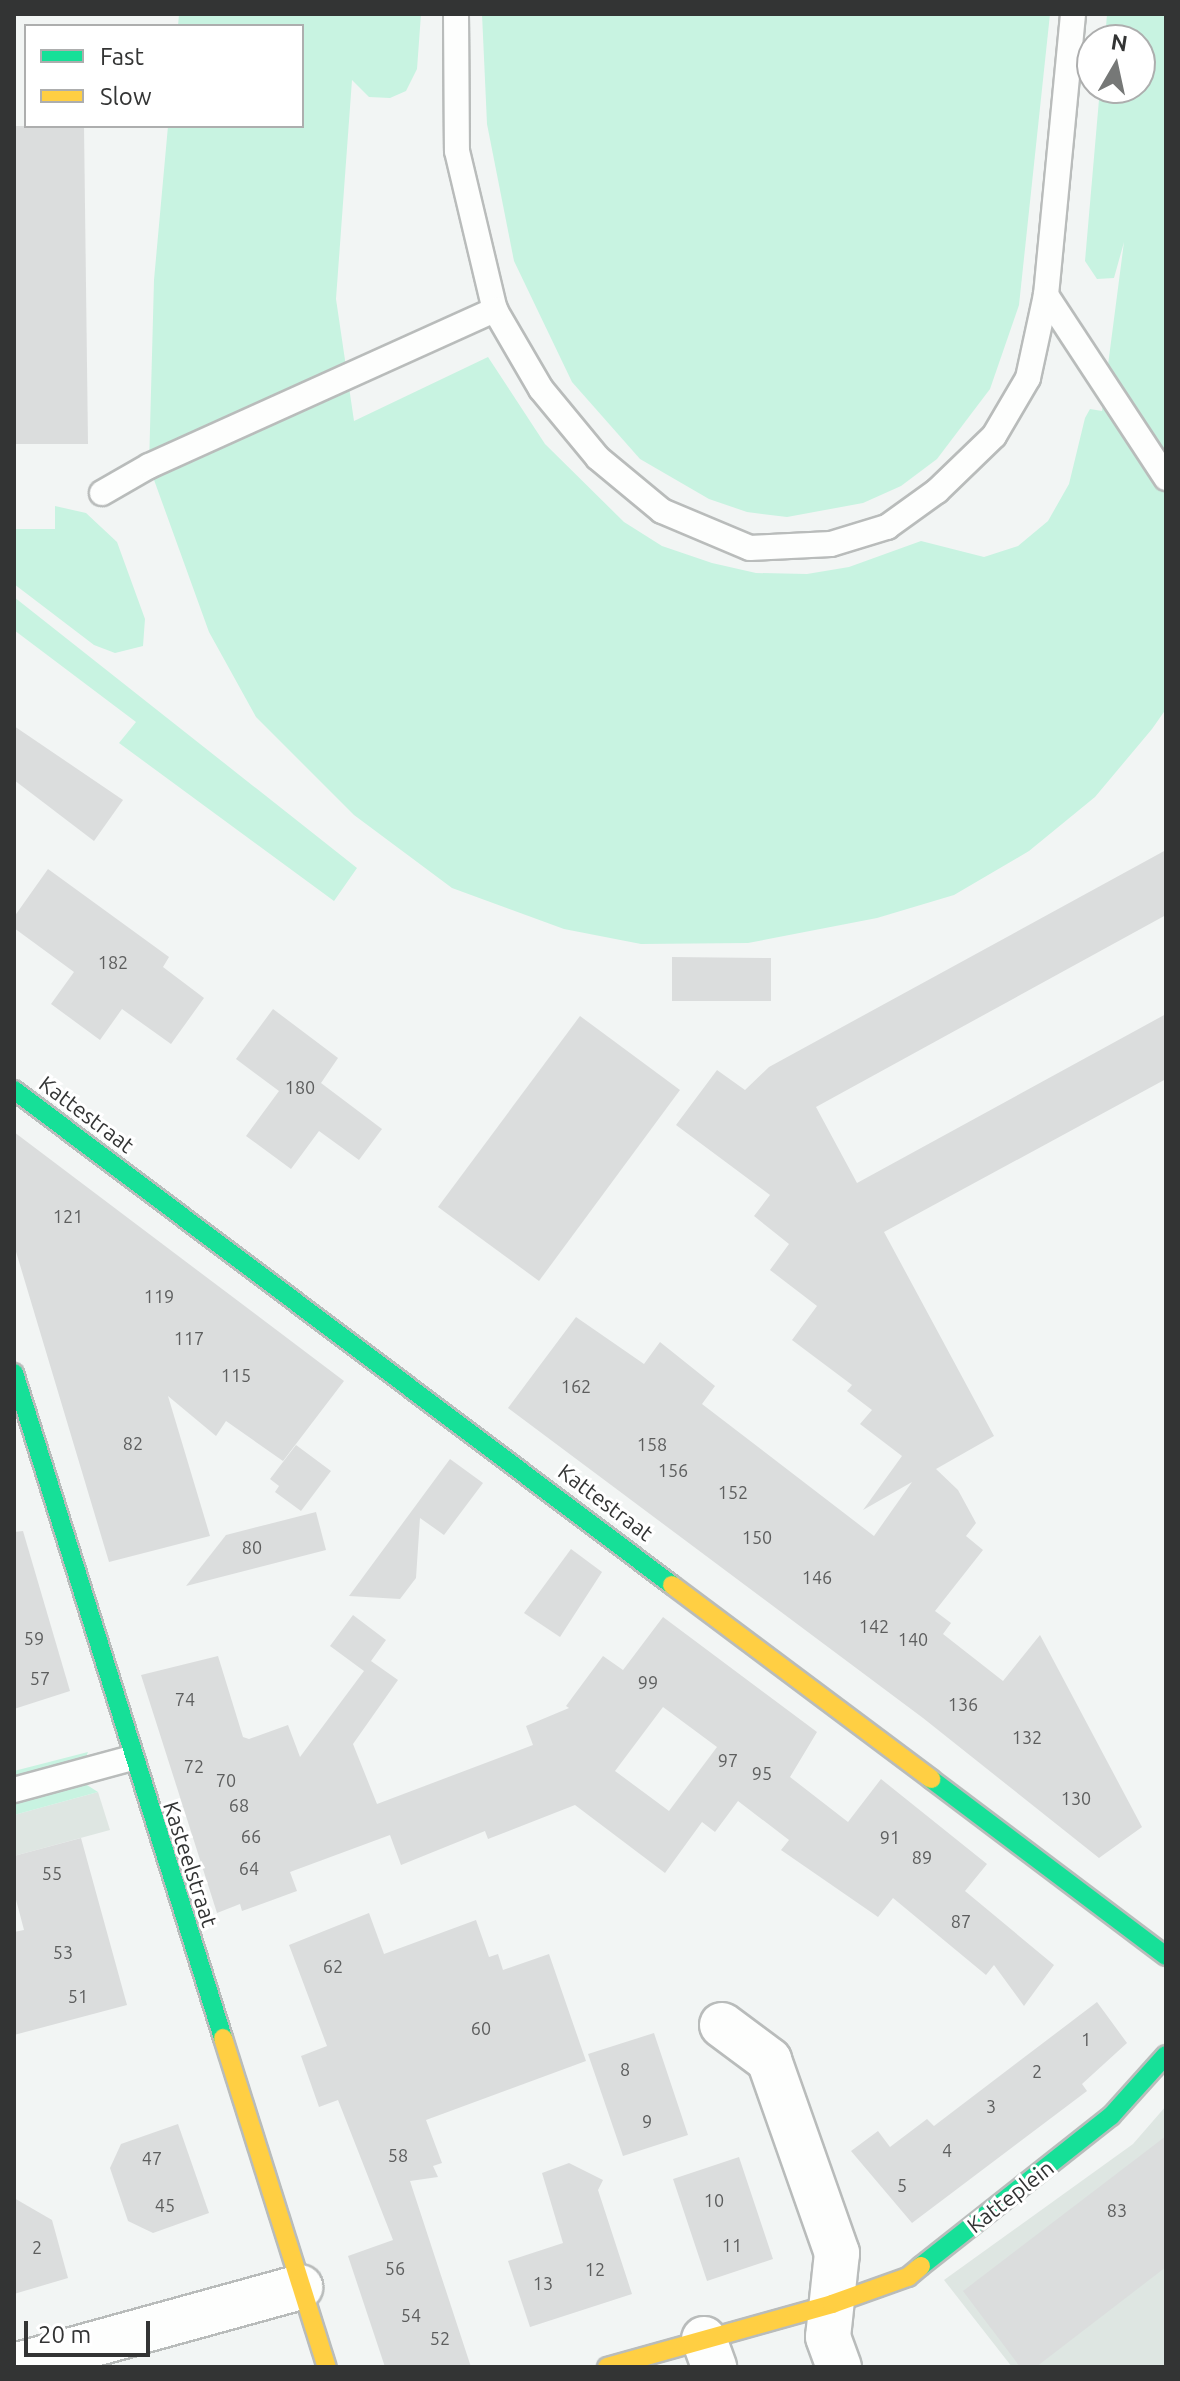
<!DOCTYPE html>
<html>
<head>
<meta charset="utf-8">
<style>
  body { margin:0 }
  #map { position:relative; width:1180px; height:2381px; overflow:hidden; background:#f2f5f4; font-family:Ubuntu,sans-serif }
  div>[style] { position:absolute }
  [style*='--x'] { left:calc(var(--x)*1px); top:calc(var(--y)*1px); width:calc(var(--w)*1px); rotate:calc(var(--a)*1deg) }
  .built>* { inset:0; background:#dee6e2 }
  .green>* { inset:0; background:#c8f3e1 }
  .building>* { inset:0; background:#dbdddd }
  .roads { filter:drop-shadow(2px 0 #b9bcbb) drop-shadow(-2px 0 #b9bcbb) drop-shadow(0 2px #b9bcbb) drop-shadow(0 -2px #b9bcbb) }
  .lane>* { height:24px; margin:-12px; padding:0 12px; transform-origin:12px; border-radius:12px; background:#fdfefd }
  .street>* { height:44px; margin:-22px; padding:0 22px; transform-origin:22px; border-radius:22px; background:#fdfefd }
  .fast>* { height:18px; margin:-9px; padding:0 9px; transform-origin:9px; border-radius:9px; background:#16e098 }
  .slow>* { height:18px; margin:-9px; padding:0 9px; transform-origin:9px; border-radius:9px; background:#ffcf43 }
  span { translate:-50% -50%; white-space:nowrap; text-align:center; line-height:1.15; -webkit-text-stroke:6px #fff; paint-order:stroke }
  .number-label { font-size:18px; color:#5d5e5e }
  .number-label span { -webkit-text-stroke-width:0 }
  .street-label { font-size:22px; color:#333434 }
  .frame { position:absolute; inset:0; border:16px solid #333434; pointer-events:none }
  .legend { position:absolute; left:24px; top:24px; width:280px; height:104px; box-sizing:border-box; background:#fff; border:2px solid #adaeae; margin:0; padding:10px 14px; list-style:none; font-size:24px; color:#333434 }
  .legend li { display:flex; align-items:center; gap:16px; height:40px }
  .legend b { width:40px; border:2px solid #adaeae }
  .north { position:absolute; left:1076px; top:24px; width:80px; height:80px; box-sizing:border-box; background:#fff; border:2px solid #adaeae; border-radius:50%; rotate:9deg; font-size:22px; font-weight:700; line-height:32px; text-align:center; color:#333434 }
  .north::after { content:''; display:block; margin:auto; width:28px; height:36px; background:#767877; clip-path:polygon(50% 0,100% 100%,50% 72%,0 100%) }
  .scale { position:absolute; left:24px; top:2321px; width:126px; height:36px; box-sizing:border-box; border:4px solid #333434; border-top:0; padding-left:10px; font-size:24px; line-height:28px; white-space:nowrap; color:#333434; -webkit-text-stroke:6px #fff; paint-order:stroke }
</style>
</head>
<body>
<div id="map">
  <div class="built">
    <i style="clip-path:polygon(98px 1792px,110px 1830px,14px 1856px,14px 1815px)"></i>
    <i style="clip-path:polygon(1166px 2106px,1166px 2367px,1012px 2367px,944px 2280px,1133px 2144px)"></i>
  </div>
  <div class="green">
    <i style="clip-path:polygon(179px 14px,421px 14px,417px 69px,406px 91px,390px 98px,369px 97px,352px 80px,336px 299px,354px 421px,488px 357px,545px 444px,624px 522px,662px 546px,712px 563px,756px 573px,807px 574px,849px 567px,921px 541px,984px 557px,1018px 546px,1048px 521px,1069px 484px,1085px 418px,1090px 409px,1102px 411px,1124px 242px,1114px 278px,1097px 279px,1085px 261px,1100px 88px,1140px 88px,1140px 40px,1105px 40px,1107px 14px,1166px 14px,1166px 709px,1152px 729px,1095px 797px,1029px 851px,954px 895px,877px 918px,748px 943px,641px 944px,564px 929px,452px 888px,354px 815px,256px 717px,209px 632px,149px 466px,154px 280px,168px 126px,302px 126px,302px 26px,178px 26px)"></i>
    <i style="clip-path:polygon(482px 14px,1050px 14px,1019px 305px,990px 389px,937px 459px,901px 486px,863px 503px,787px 517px,747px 512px,709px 499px,640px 459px,572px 382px,514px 261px,487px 124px)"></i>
    <i style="clip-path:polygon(55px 506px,86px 513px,117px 542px,145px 619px,143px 646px,115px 653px,94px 645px,14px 584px,14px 529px,55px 529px)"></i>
    <i style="clip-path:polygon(14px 597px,357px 868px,334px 901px,119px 743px,136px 722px,14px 630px)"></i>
    <i style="clip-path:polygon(88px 1752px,82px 1767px,87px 1785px,98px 1792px,14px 1815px,14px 1771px)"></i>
  </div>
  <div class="building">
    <i style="clip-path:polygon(14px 126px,84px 126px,88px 444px,14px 444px)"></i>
    <i style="clip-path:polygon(14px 726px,123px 800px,94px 841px,14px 780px)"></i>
    <i style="clip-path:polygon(1166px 850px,1166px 915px,816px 1107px,857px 1183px,1166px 1014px,1166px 1079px,884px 1232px,994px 1436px,936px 1469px,958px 1490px,976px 1523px,966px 1536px,983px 1550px,935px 1611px,951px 1623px,943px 1634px,1003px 1681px,1040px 1635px,1142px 1827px,1099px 1858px,923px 1718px,508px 1408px,576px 1317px,644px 1364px,660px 1342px,715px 1386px,702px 1404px,874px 1536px,912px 1482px,863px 1510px,902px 1456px,860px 1424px,872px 1410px,847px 1391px,852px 1385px,792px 1340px,817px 1306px,770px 1270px,789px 1244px,754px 1216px,770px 1195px,676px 1125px,717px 1070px,745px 1090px,769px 1067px)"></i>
    <i style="clip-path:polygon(48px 869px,169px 957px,163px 967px,204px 998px,171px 1044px,122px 1009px,100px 1040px,51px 1004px,74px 972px,14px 928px,14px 917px)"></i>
    <i style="clip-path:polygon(672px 957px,771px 958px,771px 1001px,672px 1001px)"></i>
    <i style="clip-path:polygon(273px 1009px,338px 1058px,321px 1083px,382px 1129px,359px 1160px,319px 1131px,291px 1169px,246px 1136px,279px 1091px,236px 1059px)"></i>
    <i style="clip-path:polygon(580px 1016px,680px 1090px,539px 1281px,438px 1207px)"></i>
    <i style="clip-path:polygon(14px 1132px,344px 1381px,283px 1461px,226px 1421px,216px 1436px,168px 1396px,210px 1536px,109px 1562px,14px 1245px)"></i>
    <i style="clip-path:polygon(296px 1445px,331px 1471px,301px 1511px,275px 1492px,279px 1486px,270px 1479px)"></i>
    <i style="clip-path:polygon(450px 1459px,483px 1483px,444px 1535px,420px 1518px,416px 1578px,400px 1599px,349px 1596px)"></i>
    <i style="clip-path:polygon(316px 1512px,326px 1550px,186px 1586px,226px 1535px)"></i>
    <i style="clip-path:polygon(23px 1531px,70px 1691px,14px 1709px,14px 1532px)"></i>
    <i style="clip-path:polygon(571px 1549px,602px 1572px,560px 1637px,524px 1613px)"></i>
    <i style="clip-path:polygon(evenodd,353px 1615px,386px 1640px,371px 1661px,398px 1680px,353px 1744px,377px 1804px,533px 1745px,526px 1726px,569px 1708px,566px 1706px,603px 1656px,623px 1670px,663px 1617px,817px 1732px,790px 1777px,848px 1822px,881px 1779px,987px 1864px,965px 1891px,1054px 1965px,1024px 2006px,994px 1965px,986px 1975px,893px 1898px,878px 1917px,781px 1850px,789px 1840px,738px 1801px,715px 1832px,702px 1822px,665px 1873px,575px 1805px,488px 1839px,485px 1831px,401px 1865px,390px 1835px,290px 1872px,297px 1891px,242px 1911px,240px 1904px,217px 1913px,141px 1675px,218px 1656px,243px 1737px,249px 1739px,288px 1725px,300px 1757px,364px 1671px,330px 1646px,353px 1615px,663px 1707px,717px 1747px,669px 1811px,615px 1771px,663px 1707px)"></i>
    <i style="clip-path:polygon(81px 1838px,127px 2005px,14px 2035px,14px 1932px,24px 1930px,14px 1892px,14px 1856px)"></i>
    <i style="clip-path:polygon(369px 1913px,384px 1954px,476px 1920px,489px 1957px,498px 1954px,503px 1970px,549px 1954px,586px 2061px,426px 2120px,442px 2163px,433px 2166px,438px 2177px,410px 2181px,471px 2367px,385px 2367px,348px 2256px,393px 2240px,338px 2100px,319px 2107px,301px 2056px,327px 2046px,289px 1945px)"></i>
    <i style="clip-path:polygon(1097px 2002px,1127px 2043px,1082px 2084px,1087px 2091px,912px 2223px,851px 2151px,878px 2131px,890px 2147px,927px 2119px,934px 2126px)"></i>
    <i style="clip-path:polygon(654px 2033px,688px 2135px,623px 2156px,588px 2054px)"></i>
    <i style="clip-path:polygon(178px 2124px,209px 2213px,153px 2233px,128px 2221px,110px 2168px,121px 2144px)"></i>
    <i style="clip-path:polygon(1166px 2136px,1166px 2267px,1036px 2367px,1020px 2367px,963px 2291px)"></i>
    <i style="clip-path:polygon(739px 2157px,773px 2259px,707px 2281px,673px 2179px)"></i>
    <i style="clip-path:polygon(569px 2163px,603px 2180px,598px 2190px,632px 2294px,530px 2327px,508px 2261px,563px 2243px,542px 2173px)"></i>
    <i style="clip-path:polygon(14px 2198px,52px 2220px,68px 2278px,14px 2294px)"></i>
  </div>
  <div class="roads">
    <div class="lane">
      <i style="--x:456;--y:14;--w:137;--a:89.6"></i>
      <i style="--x:457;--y:151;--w:163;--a:76.6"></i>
      <i style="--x:495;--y:310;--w:91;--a:59.8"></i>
      <i style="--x:541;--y:389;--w:89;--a:50.4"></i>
      <i style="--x:598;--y:458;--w:83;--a:39.6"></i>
      <i style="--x:662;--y:511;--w:95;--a:22.8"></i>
      <i style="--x:750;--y:548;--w:81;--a:-2.8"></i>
      <i style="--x:831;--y:544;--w:59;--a:-16.9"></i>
      <i style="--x:887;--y:527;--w:62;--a:-35.8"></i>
      <i style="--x:937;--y:491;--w:79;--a:-44"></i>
      <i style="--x:994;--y:436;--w:67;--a:-59.6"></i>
      <i style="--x:1028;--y:378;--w:85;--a:-77.8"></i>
      <i style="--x:1046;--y:295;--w:282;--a:-84.5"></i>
      <i style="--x:1046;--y:295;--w:219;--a:56.7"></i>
      <i style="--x:102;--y:493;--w:54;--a:-29.9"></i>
      <i style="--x:149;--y:466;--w:380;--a:-24.3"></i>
      <i style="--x:14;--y:1790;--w:122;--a:-15.2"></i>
    </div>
    <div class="street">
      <i style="--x:722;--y:2025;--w:59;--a:36.7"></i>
      <i style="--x:769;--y:2060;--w:205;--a:70.6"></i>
      <i style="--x:837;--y:2253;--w:84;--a:96.1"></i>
      <i style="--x:828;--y:2337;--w:32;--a:70"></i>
      <i style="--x:704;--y:2339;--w:30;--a:70"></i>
      <i style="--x:14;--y:2366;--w:297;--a:-15.4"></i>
    </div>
    <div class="fast">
      <i style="--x:14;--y:1090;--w:823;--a:36.95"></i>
      <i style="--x:14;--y:1373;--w:697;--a:72.55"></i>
      <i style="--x:931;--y:1779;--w:294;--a:37"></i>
      <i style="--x:921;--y:2266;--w:242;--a:-38.3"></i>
      <i style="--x:1111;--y:2116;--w:82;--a:-48"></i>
    </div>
    <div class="slow">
      <i style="--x:672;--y:1585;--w:324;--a:36.8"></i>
      <i style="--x:223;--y:2038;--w:345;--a:72.5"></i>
      <i style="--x:607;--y:2367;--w:234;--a:-15.6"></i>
      <i style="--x:832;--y:2304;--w:81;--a:-19.6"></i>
      <i style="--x:908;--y:2277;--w:17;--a:-40"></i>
    </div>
  </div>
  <div class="number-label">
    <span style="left:113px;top:962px">182</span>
    <span style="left:300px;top:1087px">180</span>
    <span style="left:68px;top:1216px">121</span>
    <span style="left:159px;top:1296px">119</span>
    <span style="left:189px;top:1338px">117</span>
    <span style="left:236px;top:1375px">115</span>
    <span style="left:576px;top:1386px">162</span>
    <span style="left:133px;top:1443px">82</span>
    <span style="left:652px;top:1444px">158</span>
    <span style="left:673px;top:1470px">156</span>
    <span style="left:733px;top:1492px">152</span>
    <span style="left:757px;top:1537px">150</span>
    <span style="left:252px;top:1547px">80</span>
    <span style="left:817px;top:1577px">146</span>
    <span style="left:874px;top:1626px">142</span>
    <span style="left:34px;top:1638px">59</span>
    <span style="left:913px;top:1639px">140</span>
    <span style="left:40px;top:1678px">57</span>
    <span style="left:648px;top:1682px">99</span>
    <span style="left:185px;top:1699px">74</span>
    <span style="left:963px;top:1704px">136</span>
    <span style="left:1027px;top:1737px">132</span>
    <span style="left:728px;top:1760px">97</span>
    <span style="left:194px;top:1766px">72</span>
    <span style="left:762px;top:1773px">95</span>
    <span style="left:226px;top:1780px">70</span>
    <span style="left:1076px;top:1798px">130</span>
    <span style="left:239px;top:1805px">68</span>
    <span style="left:251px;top:1836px">66</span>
    <span style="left:890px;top:1837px">91</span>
    <span style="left:922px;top:1857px">89</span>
    <span style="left:249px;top:1868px">64</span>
    <span style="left:52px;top:1873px">55</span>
    <span style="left:961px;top:1921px">87</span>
    <span style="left:63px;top:1952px">53</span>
    <span style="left:333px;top:1966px">62</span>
    <span style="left:78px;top:1996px">51</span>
    <span style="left:481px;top:2028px">60</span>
    <span style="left:1086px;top:2039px">1</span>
    <span style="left:625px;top:2069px">8</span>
    <span style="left:1037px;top:2071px">2</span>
    <span style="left:991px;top:2106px">3</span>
    <span style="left:647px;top:2121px">9</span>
    <span style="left:947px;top:2150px">4</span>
    <span style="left:398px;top:2155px">58</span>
    <span style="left:152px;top:2158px">47</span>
    <span style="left:902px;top:2185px">5</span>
    <span style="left:714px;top:2200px">10</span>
    <span style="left:165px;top:2205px">45</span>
    <span style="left:1117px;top:2210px">83</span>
    <span style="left:732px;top:2245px">11</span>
    <span style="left:37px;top:2247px">2</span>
    <span style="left:395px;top:2268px">56</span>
    <span style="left:595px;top:2269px">12</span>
    <span style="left:543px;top:2283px">13</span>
    <span style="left:411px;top:2315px">54</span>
    <span style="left:440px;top:2338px">52</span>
  </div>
  <div class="street-label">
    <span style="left:87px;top:1114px;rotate:37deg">Kattestraat</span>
    <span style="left:606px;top:1502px;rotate:37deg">Kattestraat</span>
    <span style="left:191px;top:1864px;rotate:72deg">Kasteelstraat</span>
    <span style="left:1010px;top:2196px;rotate:-38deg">Katteplein</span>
  </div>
  <div class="frame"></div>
  <ul class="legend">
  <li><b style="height:10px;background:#16e098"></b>Fast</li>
  <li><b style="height:10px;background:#ffcf43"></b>Slow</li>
  </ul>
  <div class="north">N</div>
  <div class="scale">20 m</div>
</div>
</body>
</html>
